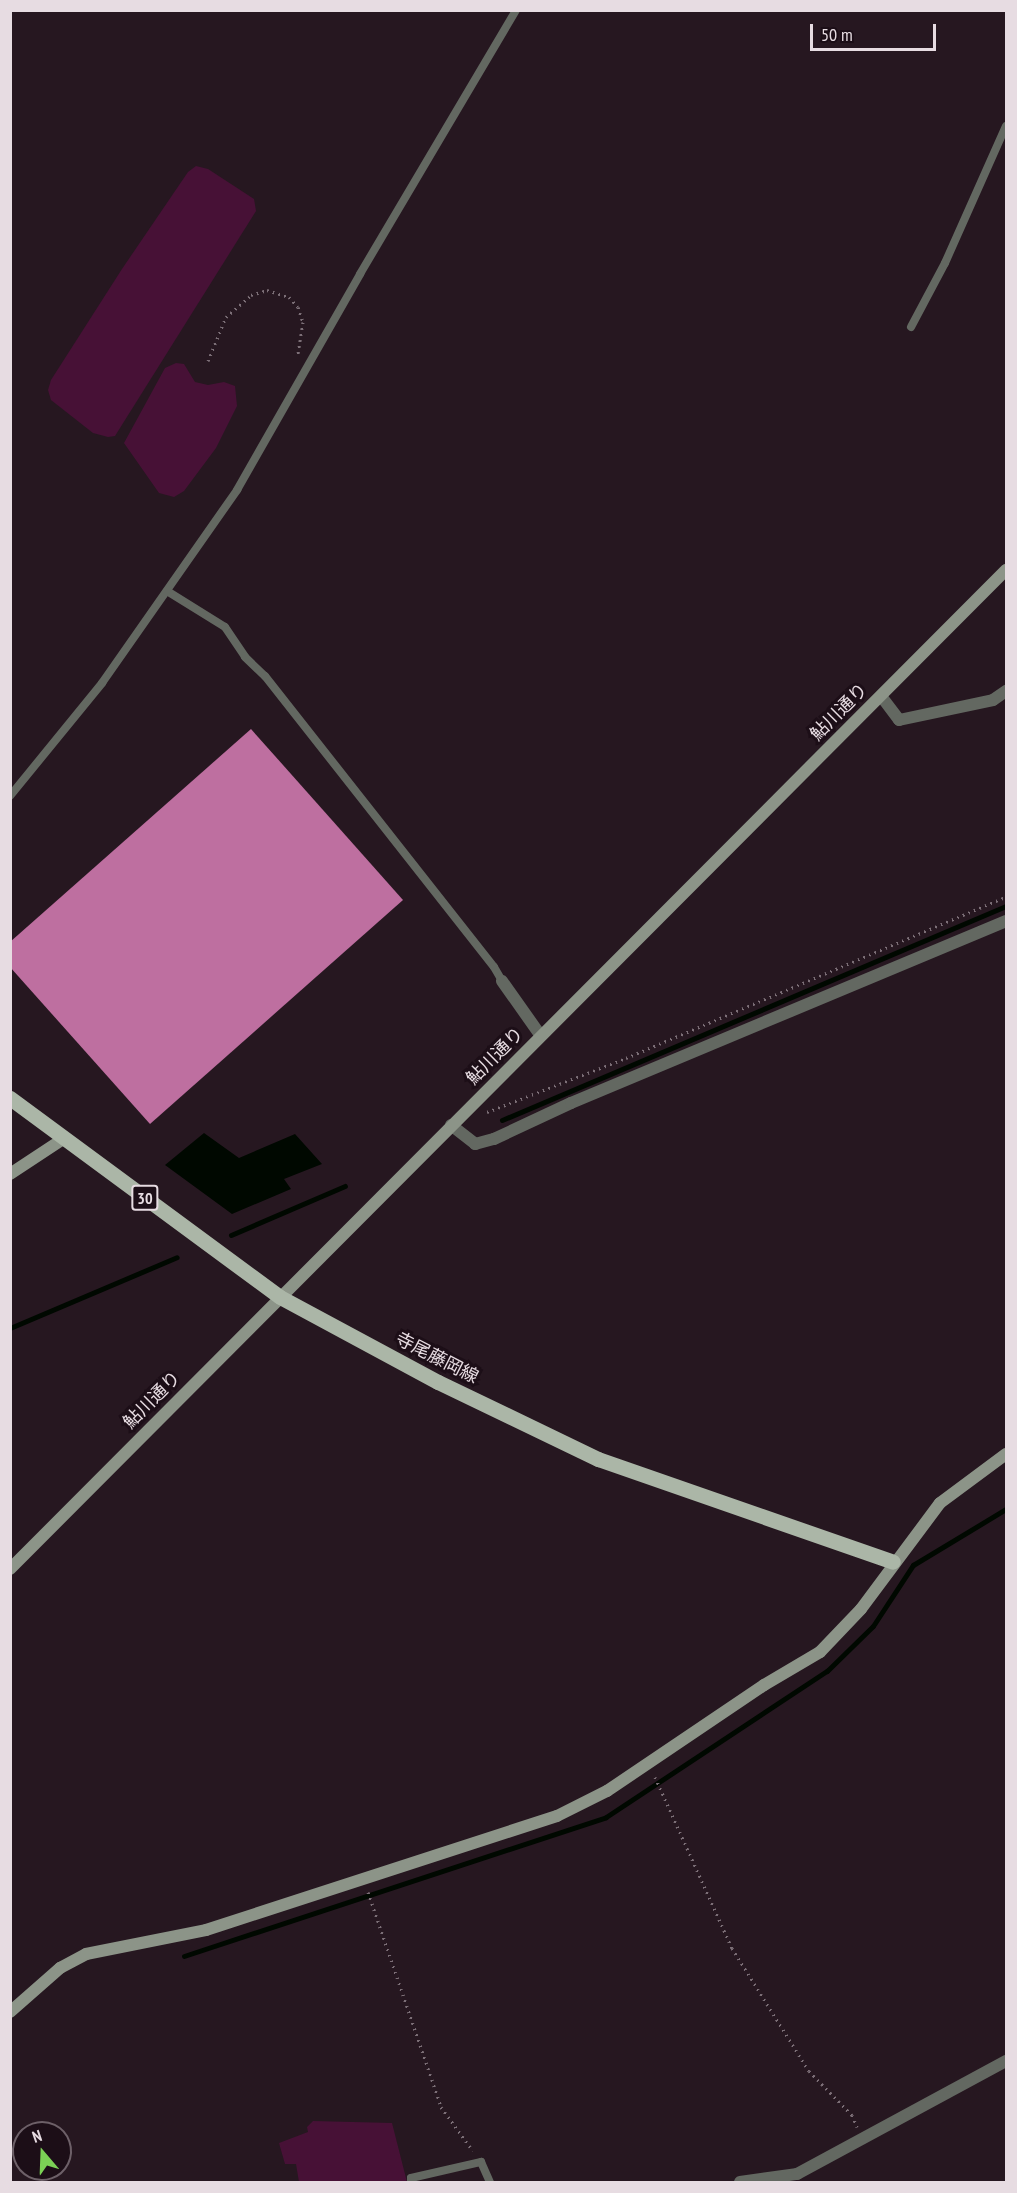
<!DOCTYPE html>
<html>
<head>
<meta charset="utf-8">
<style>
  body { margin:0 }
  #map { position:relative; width:1017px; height:2193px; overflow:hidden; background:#261720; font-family:"PT Sans Narrow","Noto Sans JP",sans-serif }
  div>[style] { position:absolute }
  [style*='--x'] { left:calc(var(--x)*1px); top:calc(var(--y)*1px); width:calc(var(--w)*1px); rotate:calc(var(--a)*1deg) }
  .green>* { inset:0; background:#471136 }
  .water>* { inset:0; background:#000800 }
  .stream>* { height:5px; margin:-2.5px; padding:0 2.5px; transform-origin:2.5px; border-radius:2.5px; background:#000800 }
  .building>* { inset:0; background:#be6fa0 }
  .path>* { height:3px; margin-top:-1.5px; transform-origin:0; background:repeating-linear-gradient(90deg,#7c6f77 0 1.5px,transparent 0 6px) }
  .lane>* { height:8px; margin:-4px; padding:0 4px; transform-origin:4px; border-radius:4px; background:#636861 }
  .street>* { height:12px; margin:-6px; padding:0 6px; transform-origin:6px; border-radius:6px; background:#636861 }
  .secondary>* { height:12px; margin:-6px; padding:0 6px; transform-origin:6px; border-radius:6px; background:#8c9488 }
  .primary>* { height:15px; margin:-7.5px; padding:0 7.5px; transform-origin:7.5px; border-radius:7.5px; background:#abb6a7 }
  span { translate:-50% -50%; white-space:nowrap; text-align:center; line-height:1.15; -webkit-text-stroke:6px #1c0e17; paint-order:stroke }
  .shield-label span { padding:2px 4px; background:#1c0e17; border:2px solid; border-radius:4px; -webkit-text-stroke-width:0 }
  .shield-label { font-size:16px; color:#e7dce2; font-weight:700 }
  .street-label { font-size:18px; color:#e7dce2 }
  .frame { position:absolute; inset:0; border:12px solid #e7dce2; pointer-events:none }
  .north { position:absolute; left:12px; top:2121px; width:60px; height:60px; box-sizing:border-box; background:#1c0e17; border:2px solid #6d6068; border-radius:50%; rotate:341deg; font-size:16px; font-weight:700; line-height:24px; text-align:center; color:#e7dce2 }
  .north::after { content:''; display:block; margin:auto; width:21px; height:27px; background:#7bd155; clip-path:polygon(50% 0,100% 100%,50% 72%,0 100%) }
  .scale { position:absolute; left:810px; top:24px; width:126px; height:27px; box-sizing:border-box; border:3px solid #e7dce2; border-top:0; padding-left:8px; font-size:18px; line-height:21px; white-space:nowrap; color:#e7dce2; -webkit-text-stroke:4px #1c0e17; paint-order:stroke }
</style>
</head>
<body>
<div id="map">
  <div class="green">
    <i style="clip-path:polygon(196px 166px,208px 169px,254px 199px,256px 211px,115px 436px,108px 437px,93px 433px,51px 400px,48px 390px,51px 380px,122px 269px,188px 172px)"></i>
    <i style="clip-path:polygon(176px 363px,184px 364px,195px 382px,208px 385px,224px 382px,235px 386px,237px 406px,216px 448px,184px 491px,174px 497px,159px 493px,124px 443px,165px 368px)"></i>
    <i style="clip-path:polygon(313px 2121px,392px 2123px,407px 2182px,299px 2182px,296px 2164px,285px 2164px,279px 2143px,308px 2132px,307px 2127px)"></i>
  </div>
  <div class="water">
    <i style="clip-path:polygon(204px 1133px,239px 1158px,295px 1134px,322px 1164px,284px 1179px,291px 1189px,232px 1214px,165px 1165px)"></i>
  </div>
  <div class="stream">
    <i style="--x:502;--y:1120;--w:548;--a:-23.01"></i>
    <i style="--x:231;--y:1235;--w:124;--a:-23.3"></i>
    <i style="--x:10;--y:1328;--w:181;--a:-23"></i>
    <i style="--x:184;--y:1956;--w:444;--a:-18.2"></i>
    <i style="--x:606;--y:1817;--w:265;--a:-33.5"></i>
    <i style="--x:827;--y:1671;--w:64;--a:-44.4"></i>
    <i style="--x:873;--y:1626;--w:73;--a:-56.7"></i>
    <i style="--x:913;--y:1565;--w:109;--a:-31.1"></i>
  </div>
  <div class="building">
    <i style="clip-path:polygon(251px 729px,403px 900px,150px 1124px,10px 967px,10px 942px)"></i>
  </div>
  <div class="path">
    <i style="--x:208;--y:361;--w:48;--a:-67.8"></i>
    <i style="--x:226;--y:317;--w:33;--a:-41"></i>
    <i style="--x:251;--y:295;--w:17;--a:-17"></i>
    <i style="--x:267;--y:290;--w:23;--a:18"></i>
    <i style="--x:289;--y:297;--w:13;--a:48"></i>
    <i style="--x:298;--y:307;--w:16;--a:72"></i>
    <i style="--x:303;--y:322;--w:33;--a:99"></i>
    <i style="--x:487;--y:1112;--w:149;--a:-21.2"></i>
    <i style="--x:626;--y:1058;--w:413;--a:-23"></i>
    <i style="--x:655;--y:1777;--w:188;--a:65.8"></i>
    <i style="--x:732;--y:1948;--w:145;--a:58"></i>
    <i style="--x:809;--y:2071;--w:62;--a:45.7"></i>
    <i style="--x:852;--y:2115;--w:13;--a:67"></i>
    <i style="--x:368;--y:1892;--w:227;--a:71.2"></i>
    <i style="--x:441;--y:2107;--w:54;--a:54"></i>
  </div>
  <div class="lane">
    <i style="--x:911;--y:327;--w:72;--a:-62"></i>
    <i style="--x:945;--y:263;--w:150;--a:-66"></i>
    <i style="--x:167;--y:591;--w:68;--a:31.8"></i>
    <i style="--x:225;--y:627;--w:36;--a:56"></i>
    <i style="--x:245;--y:657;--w:28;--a:44"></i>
    <i style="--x:265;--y:676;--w:370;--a:51.8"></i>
    <i style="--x:494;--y:967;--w:16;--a:60"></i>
    <i style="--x:10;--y:796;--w:146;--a:-50.8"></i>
    <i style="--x:102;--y:683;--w:236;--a:-55"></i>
    <i style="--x:237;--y:490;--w:249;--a:-60.3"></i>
    <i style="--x:360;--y:274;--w:307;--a:-59.4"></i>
    <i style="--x:411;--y:2182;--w:4;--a:-90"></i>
    <i style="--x:411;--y:2178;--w:72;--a:-12.9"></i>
    <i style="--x:481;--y:2162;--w:22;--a:66"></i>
  </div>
  <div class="street">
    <i style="--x:881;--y:696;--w:30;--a:53"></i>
    <i style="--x:899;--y:720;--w:96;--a:-12"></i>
    <i style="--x:993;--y:700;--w:16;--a:-35"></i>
    <i style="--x:502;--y:981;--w:67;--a:54.7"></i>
    <i style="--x:451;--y:1125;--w:31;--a:38"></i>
    <i style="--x:475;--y:1144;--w:20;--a:-15"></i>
    <i style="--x:494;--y:1139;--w:85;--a:-25.1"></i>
    <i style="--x:571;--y:1103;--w:472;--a:-22.7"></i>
    <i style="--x:740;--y:2182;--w:58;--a:-8"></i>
    <i style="--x:797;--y:2174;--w:238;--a:-28.4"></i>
  </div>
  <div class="secondary">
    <i style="--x:10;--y:1174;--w:64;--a:-33.4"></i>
    <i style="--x:10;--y:1569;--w:1411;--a:-45.09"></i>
    <i style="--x:10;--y:2012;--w:67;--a:-41.3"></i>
    <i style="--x:60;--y:1968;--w:30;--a:-28"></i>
    <i style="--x:86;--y:1954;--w:122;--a:-11.3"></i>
    <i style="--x:206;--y:1930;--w:369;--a:-18"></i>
    <i style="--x:557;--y:1816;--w:56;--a:-26.6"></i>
    <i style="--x:607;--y:1791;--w:189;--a:-34"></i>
    <i style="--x:764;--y:1685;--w:65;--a:-30.5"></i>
    <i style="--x:820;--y:1652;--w:59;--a:-46.4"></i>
    <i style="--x:861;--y:1609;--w:132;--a:-53.3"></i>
    <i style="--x:940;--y:1503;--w:82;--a:-36.6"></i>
  </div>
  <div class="primary">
    <i style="--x:10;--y:1098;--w:335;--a:36.4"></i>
    <i style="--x:280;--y:1297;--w:179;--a:28.3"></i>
    <i style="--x:438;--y:1382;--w:178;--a:25.7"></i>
    <i style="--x:598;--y:1459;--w:312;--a:19.2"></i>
  </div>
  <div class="shield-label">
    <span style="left:145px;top:1198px">30</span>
  </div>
  <div class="street-label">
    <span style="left:839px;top:712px;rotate:-45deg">鮎川通り</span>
    <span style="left:495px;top:1056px;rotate:-45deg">鮎川通り</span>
    <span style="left:437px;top:1358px;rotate:27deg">寺尾藤岡線</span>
    <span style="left:152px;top:1400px;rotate:-45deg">鮎川通り</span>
  </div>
  <div class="frame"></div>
  <div class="north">N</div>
  <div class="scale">50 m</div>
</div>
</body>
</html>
